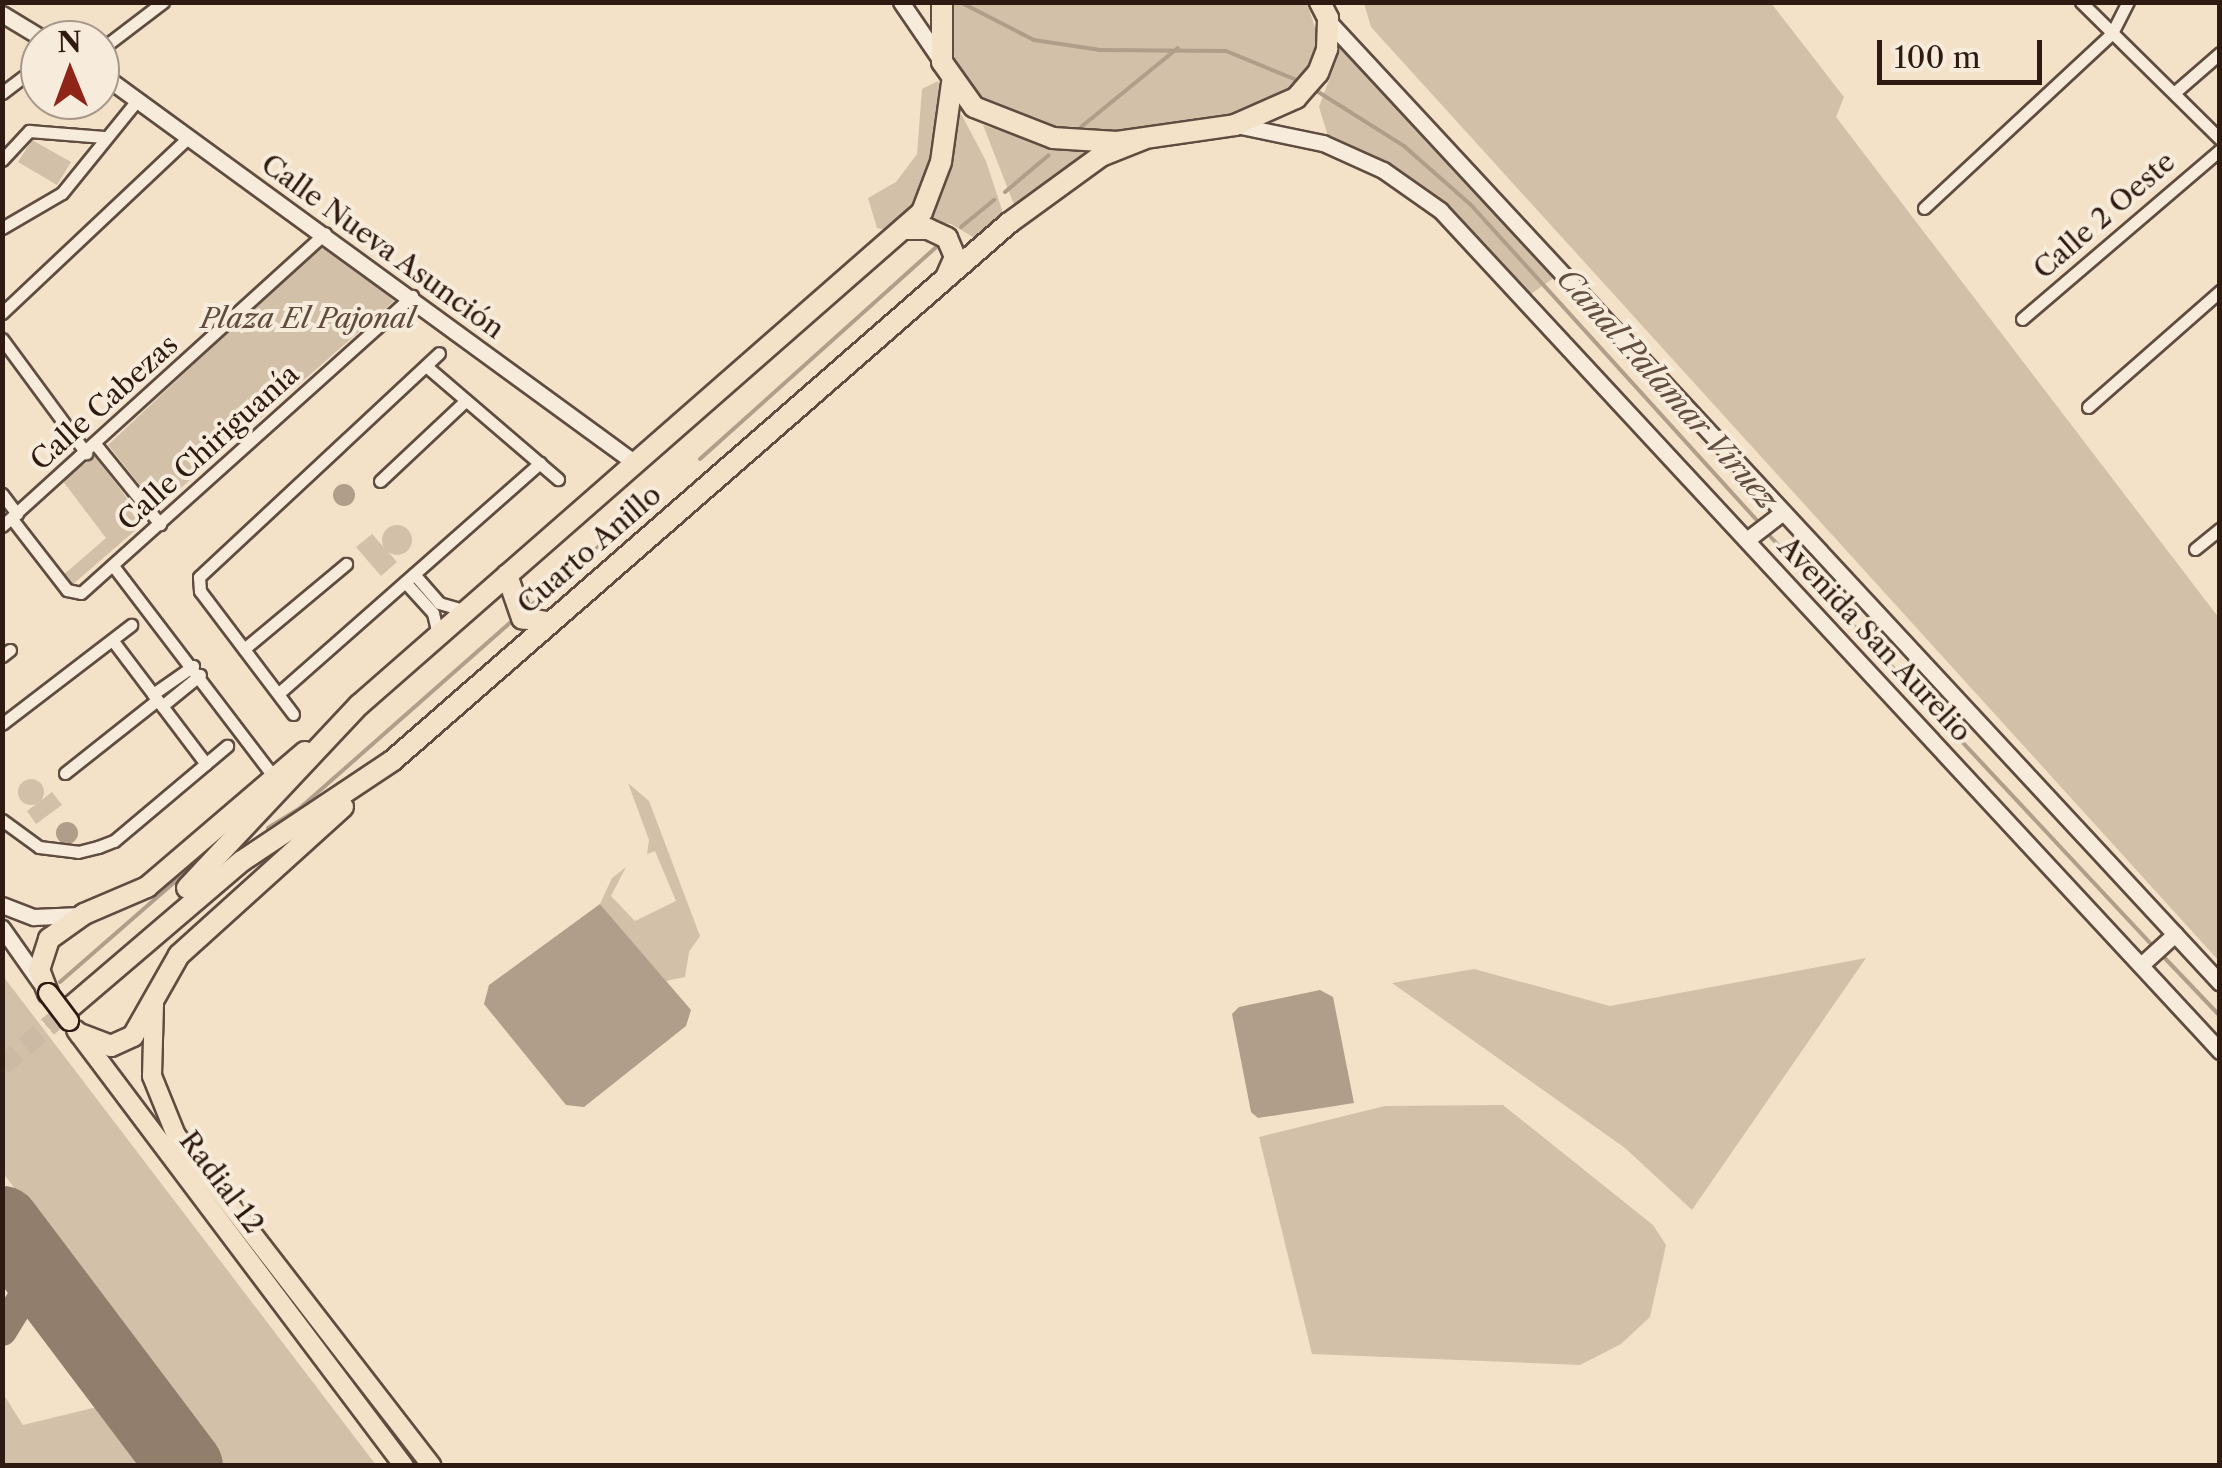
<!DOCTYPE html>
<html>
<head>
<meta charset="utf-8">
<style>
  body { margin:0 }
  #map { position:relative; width:2222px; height:1468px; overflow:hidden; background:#f3e2c8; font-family:"Libre Caslon Text",serif }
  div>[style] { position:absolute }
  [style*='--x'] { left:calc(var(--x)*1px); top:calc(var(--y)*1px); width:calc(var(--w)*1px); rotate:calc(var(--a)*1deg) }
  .green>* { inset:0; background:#d2c0a9 }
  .round { border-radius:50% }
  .water>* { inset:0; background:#b09e8a }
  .stream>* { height:4px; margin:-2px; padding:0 2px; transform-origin:2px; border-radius:2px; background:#b09e8a }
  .taxiway>* { height:30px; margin:-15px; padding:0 15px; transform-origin:15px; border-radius:15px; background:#917e6d }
  .runway>* { height:75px; margin:-37.5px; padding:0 37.5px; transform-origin:37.5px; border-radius:37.5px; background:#917e6d }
  .highway-tunnel>* { height:20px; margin-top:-10px; transform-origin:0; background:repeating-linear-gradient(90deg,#ccbaa4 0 20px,transparent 0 30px) }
  .roads { filter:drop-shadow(2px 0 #604c40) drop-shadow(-2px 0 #604c40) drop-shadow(0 2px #604c40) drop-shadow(0 -2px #604c40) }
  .street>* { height:11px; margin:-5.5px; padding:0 5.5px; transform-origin:5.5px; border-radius:5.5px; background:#f7ecdb }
  .secondary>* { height:15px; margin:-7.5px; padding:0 7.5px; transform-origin:7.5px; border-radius:7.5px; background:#f7ecdb }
  .primary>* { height:18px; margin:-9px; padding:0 9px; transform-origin:9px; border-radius:9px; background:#f3e2c8 }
  .highway>* { height:20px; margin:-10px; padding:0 10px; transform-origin:10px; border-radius:10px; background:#f3e2c8 }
  .bridges { filter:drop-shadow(2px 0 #2f1a12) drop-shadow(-2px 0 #2f1a12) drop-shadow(0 2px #2f1a12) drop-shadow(0 -2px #2f1a12) }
  .primary-bridge>* { height:18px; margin:-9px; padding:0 9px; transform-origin:9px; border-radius:9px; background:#f3e2c8 }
  span { translate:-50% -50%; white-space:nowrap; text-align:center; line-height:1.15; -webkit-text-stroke:8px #f7ecdb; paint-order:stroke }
  .street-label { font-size:28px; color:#2f1a12 }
  .park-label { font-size:28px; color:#604c3f; font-style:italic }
  .water-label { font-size:30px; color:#634f42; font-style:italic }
  .frame { position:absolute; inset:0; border:5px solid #2f1a12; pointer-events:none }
  .north { position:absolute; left:20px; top:20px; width:100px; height:100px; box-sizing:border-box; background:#f7ecdb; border:2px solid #a7988b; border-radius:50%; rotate:359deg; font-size:28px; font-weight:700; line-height:40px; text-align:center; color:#2f1a12 }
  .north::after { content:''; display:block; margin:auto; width:35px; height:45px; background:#8f2418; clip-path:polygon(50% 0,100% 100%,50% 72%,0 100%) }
  .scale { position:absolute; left:1877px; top:40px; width:165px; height:45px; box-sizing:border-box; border:5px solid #2f1a12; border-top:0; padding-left:12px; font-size:30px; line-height:35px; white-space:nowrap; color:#2f1a12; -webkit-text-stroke:8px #f7ecdb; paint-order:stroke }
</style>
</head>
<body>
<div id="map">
  <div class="green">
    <i style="clip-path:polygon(950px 2px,1307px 3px,1319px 39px,1299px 86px,1255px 110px,1149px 132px,1072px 133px,1027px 124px,973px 98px,955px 64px)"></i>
    <i style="clip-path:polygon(1364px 3px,1771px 3px,1844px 97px,1836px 117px,2219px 618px,2219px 961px,1371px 27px)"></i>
    <i style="clip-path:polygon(1341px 47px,1555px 277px,1531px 294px,1444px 205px,1375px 158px,1329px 139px,1319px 107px)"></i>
    <i style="clip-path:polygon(938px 81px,943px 99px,924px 193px,914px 211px,887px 230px,877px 228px,868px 198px,896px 182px,917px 154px,922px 89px)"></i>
    <i style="clip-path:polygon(957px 106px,986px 161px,1002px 210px,1001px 223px,978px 240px,951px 224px,926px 220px)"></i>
    <i style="clip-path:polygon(983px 125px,1051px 147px,1096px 153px,1015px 207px)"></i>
    <i style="clip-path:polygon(32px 140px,71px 162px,57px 185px,18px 162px)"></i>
    <i style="clip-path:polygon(325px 241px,394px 301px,158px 508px,108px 445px)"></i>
    <i style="clip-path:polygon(95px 456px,145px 522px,72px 585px,62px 576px,106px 538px,62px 480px)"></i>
    <i class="round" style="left:382px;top:525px;width:30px;height:30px"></i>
    <i style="clip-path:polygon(372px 534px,397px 562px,381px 576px,356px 547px)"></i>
    <i class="round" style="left:18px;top:779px;width:26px;height:26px"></i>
    <i style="clip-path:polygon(628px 783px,649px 801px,700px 936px,689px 952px,685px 977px,666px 981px,600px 904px,612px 878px,626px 867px,611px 896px,635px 921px,676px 901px,655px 851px,647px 854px,649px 840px)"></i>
    <i style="clip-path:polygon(52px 792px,62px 805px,36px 824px,27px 811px)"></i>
    <i style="clip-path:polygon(1866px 958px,1692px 1210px,1625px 1148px,1392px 983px,1474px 969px,1610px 1006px)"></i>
    <i style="clip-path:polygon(2px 977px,3px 976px,376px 1465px,222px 1465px,3px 1173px)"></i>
    <i style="clip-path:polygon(1503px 1105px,1653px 1225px,1666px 1245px,1650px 1317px,1621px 1344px,1580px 1365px,1312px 1354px,1259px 1137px,1385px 1106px)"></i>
    <i style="clip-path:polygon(2px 1392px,23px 1425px,101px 1406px,146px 1465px,3px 1465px)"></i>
  </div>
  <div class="water">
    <i class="round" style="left:333px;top:484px;width:22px;height:22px"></i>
    <i class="round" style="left:56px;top:822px;width:22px;height:22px"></i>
    <i style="clip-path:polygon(600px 904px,691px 1010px,686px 1026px,584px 1107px,566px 1105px,484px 1004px,489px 985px)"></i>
    <i style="clip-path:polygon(1320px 990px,1333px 997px,1354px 1103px,1258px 1118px,1251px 1112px,1232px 1014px,1239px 1007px)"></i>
  </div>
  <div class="stream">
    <i style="--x:960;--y:2;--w:83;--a:27.2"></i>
    <i style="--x:1034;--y:40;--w:67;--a:8.6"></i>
    <i style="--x:1100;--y:50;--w:126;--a:0.5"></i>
    <i style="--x:1226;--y:51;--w:79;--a:22.3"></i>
    <i style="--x:1312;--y:88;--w:109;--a:32.2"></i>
    <i style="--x:1404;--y:146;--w:89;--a:41.4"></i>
    <i style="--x:1471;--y:205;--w:432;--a:47.8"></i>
    <i style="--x:1081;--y:127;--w:125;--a:-39.2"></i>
    <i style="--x:1005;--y:192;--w:57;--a:-40.1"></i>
    <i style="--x:961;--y:227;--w:43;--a:-39.3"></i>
    <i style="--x:700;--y:459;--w:319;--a:-41.9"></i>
    <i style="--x:1767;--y:533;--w:565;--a:46.94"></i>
    <i style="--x:527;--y:609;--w:135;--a:-41.1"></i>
    <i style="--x:268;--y:828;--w:38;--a:-32"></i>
    <i style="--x:300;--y:808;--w:280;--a:-41.4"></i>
    <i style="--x:2160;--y:953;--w:87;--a:46.4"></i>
    <i style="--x:60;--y:982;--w:186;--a:-41.1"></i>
  </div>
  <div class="taxiway">
    <i style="--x:2;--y:1331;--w:70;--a:-58.3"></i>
  </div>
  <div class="runway">
    <i style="--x:2;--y:1223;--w:304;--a:53"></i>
  </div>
  <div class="highway-tunnel">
    <i style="--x:2;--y:1066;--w:92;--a:-40.6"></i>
  </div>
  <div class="roads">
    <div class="street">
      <i style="--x:2081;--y:2;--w:195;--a:44.6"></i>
      <i style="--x:100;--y:50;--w:79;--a:-37.3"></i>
      <i style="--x:2;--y:93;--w:48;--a:-37.3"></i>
      <i style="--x:2174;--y:93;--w:61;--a:-41"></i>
      <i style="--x:2;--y:160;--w:40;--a:-47"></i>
      <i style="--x:29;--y:131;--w:75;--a:4.6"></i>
      <i style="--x:1924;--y:208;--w:257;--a:-42.9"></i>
      <i style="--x:2112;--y:33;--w:35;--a:-63"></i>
      <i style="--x:2;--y:228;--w:69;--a:-30.3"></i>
      <i style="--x:62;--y:193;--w:121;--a:-51"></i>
      <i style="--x:2;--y:313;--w:257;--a:-43.3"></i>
      <i style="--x:2022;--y:319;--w:260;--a:-40.5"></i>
      <i style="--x:2;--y:339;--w:142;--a:53.6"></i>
      <i style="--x:426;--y:366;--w:174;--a:40.6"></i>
      <i style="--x:2088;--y:407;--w:176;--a:-41.3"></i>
      <i style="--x:96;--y:445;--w:102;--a:51"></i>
      <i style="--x:380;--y:481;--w:115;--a:-43.2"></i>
      <i style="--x:2;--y:494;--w:25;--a:53"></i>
      <i style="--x:12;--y:519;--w:90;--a:52.2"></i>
      <i style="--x:67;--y:590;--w:14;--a:12"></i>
      <i style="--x:81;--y:593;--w:445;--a:-41.9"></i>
      <i style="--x:2;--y:526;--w:436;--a:-42.2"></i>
      <i style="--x:2195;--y:549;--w:32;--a:-39"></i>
      <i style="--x:114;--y:567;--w:265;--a:52.7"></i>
      <i style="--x:414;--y:574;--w:38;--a:49"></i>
      <i style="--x:439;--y:603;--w:26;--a:16"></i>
      <i style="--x:405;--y:582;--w:42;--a:47.9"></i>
      <i style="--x:433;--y:613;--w:23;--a:77"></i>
      <i style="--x:113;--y:641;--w:154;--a:52.9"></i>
      <i style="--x:244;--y:649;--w:133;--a:-39.8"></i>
      <i style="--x:2;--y:656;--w:10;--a:-37"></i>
      <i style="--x:279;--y:693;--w:348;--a:-41.4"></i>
      <i style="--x:153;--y:694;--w:49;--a:-35"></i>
      <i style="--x:162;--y:706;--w:49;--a:-39.2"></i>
      <i style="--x:293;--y:714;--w:154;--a:-127.1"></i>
      <i style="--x:200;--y:591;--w:14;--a:-94"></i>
      <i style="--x:199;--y:577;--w:328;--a:-43"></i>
      <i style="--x:2;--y:724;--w:163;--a:-37.5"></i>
      <i style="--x:65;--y:773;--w:117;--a:-38.4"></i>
      <i style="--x:2;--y:820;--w:46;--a:36.1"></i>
      <i style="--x:39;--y:847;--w:39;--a:7"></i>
      <i style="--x:78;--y:852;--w:21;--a:-14"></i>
      <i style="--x:98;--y:847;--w:17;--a:-21"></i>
      <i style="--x:114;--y:841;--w:148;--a:-40.1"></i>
    </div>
    <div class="secondary">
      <i style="--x:901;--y:2;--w:73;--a:55.7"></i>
      <i style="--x:2;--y:14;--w:50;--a:31.2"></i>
      <i style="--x:1329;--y:22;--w:1310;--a:47.16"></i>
      <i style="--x:100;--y:73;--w:662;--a:36.09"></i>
      <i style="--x:1236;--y:125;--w:89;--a:11.7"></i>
      <i style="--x:1323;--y:143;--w:66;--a:24.2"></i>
      <i style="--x:1383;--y:170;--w:70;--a:35.1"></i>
      <i style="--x:1440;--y:210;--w:1147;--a:47.16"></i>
      <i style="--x:1748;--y:539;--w:44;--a:-37.6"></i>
      <i style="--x:2;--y:905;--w:34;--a:21"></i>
      <i style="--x:34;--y:917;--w:46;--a:-2.5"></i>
      <i style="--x:2;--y:928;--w:66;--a:54.9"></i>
      <i style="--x:2141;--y:965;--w:46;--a:-42.4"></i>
    </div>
    <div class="primary">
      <i style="--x:154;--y:1004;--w:72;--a:91.6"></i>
      <i style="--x:152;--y:1076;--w:64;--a:67.9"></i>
      <i style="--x:176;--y:1135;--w:418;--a:52.3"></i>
      <i style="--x:76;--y:1030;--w:546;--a:53.05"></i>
    </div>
    <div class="highway">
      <i style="--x:942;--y:2;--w:60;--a:90"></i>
      <i style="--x:942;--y:62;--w:55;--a:54.6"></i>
      <i style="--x:974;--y:107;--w:85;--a:21.4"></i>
      <i style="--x:1053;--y:138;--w:64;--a:3.6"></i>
      <i style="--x:1117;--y:142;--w:119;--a:-8.2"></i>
      <i style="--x:1235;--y:125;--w:67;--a:-23.9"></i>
      <i style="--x:1296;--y:98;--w:33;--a:-49"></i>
      <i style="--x:1318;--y:73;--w:26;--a:-69"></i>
      <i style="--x:1327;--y:49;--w:31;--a:-88"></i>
      <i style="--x:1328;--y:18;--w:18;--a:-117"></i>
      <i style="--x:903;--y:229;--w:25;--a:0"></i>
      <i style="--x:928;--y:229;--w:21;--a:25"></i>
      <i style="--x:947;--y:238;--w:21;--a:67"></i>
      <i style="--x:955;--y:257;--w:20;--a:114"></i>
      <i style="--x:507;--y:575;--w:46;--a:70.8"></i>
      <i style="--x:522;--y:618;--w:24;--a:9"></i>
      <i style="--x:187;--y:888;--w:251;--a:-46.8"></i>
      <i style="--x:359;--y:705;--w:748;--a:-41.21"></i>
      <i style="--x:922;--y:212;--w:53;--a:-69.2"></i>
      <i style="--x:941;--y:162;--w:80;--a:-82.1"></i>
      <i style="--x:48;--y:993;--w:25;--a:-111"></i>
      <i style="--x:39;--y:970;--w:33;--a:-72"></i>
      <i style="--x:49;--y:939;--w:43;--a:-35.5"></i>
      <i style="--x:84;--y:914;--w:69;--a:-23.2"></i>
      <i style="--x:147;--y:887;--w:208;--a:-40.5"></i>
      <i style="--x:72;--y:1006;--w:223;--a:-40.5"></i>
      <i style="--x:242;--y:861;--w:180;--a:-33.7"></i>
      <i style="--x:392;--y:761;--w:819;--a:-41.09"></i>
      <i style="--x:1009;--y:223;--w:114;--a:-36.1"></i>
      <i style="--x:1101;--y:156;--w:46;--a:-21.6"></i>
      <i style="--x:80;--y:1034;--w:33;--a:21"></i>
      <i style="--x:111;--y:1046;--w:24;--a:-24"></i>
      <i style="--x:133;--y:1036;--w:93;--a:-60.4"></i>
      <i style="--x:179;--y:955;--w:221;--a:-42.1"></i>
    </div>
  </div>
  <div class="bridges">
    <div class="primary-bridge">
      <i style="--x:48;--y:993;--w:35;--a:53"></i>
    </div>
  </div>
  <div class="street-label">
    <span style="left:2104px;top:215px;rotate:-41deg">Calle 2 Oeste</span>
    <span style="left:383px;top:246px;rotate:36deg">Calle Nueva Asunción</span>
    <span style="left:104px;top:402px;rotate:-42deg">Calle Cabezas</span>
    <span style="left:208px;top:447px;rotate:-42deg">Calle Chiriguanía</span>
    <span style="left:589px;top:549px;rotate:-41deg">Cuarto Anillo</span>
    <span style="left:1875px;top:639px;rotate:47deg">Avenida San Aurelio</span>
    <span style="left:222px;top:1182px;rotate:53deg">Radial 12</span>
  </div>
  <div class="park-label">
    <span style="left:308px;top:318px">Plaza El Pajonal</span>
  </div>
  <div class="water-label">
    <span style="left:1667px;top:389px;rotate:48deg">Canal Palamar Viruez</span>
  </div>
  <div class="frame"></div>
  <div class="north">N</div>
  <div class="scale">100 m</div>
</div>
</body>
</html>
